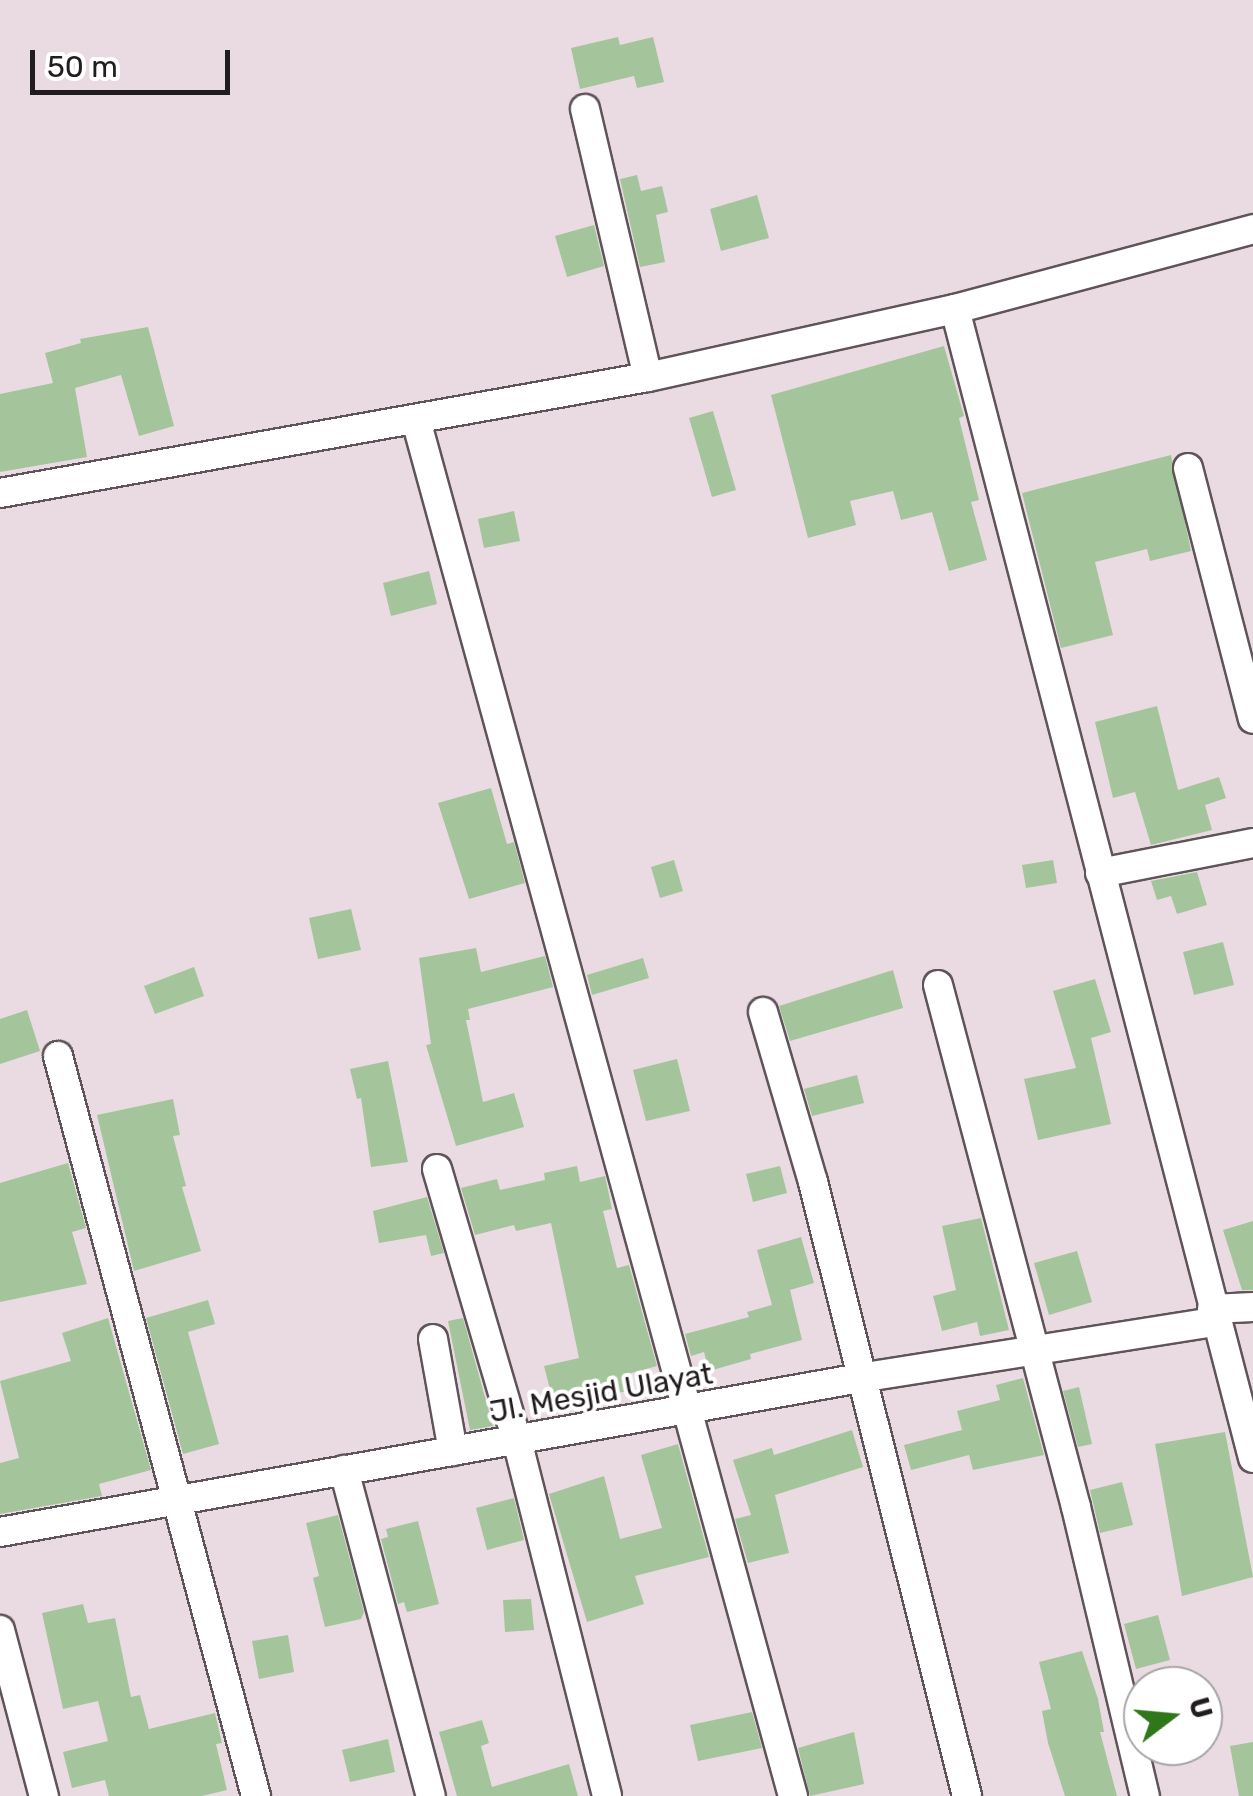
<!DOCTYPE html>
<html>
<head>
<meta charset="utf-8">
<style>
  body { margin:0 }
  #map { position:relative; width:1253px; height:1796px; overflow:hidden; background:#e9dbe1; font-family:Rubik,sans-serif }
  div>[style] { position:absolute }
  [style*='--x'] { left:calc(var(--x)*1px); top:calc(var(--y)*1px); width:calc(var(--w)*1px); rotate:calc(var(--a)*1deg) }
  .building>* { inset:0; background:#a4c59b }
  .roads { filter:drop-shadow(2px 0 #5f5459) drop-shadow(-2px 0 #5f5459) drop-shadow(0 2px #5f5459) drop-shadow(0 -2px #5f5459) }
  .minor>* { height:28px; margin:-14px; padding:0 14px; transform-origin:14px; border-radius:14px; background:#fff }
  span { translate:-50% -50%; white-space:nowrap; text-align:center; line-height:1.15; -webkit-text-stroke:8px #fff; paint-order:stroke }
  .street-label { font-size:30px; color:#211c1e }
  .north { position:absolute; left:1123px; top:1666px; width:100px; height:100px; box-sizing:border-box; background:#fff; border:2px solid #a6a4a5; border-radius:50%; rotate:74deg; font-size:28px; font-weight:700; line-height:40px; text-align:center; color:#211c1e }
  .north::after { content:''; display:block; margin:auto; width:35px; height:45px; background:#30771a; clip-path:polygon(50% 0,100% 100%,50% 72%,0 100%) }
  .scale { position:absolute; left:30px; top:50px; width:200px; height:45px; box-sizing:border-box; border:5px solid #211c1e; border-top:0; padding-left:12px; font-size:30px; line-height:35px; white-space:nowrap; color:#211c1e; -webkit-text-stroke:8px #fff; paint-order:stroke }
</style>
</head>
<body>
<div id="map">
  <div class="building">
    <i style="clip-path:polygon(618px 37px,620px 45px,653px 37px,664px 82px,637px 88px,634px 76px,580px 89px,571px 48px)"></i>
    <i style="clip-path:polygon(637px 175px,641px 191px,662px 186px,668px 212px,656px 215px,665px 262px,640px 267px,620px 179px)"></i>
    <i style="clip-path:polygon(757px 195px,769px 238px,721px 251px,710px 209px)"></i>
    <i style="clip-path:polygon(594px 225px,604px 266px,567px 277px,555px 236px)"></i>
    <i style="clip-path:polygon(148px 327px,174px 426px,139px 436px,121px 375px,75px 388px,87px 457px,0 472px,0 394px,53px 383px,45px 353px,81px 343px,80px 339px)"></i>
    <i style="clip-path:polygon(944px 346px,964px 416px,959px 418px,979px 500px,971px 502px,987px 560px,949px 571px,932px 512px,901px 520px,893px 491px,850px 501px,856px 525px,808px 538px,771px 395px)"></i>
    <i style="clip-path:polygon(713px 411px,736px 490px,712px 497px,689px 418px)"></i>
    <i style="clip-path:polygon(1171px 455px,1191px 551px,1150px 561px,1147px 549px,1095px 562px,1113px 635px,1061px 648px,1022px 493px)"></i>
    <i style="clip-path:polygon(514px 511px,520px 541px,484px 548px,478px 519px)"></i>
    <i style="clip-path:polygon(429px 571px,437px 604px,391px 616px,383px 583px)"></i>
    <i style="clip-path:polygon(1157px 706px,1178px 790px,1219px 777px,1226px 798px,1205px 805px,1212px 830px,1151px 845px,1135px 792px,1113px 798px,1095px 722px)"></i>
    <i style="clip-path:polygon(491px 788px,507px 844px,514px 842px,525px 883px,469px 899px,438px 803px)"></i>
    <i style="clip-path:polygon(674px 860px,683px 891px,660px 898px,651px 867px)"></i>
    <i style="clip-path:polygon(1053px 860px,1057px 883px,1026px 888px,1022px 865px)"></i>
    <i style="clip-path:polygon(1197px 872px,1207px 905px,1177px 914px,1171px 896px,1157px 900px,1151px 881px)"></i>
    <i style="clip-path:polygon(351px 909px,361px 950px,318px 959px,309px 918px)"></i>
    <i style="clip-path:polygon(1223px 942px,1234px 985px,1194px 995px,1183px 952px)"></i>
    <i style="clip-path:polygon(476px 948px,481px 972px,545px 956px,553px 987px,468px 1009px,470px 1020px,466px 1020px,483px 1102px,514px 1093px,524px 1127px,456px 1146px,426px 1045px,431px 1044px,419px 958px)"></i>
    <i style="clip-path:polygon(643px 958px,649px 978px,592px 995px,587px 975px)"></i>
    <i style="clip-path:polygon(194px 967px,204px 996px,155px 1014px,144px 986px)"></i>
    <i style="clip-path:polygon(893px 970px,903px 1008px,790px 1041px,779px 1006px)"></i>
    <i style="clip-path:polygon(1095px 979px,1111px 1032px,1091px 1038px,1111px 1124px,1038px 1140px,1024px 1079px,1076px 1068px,1053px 991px)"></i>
    <i style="clip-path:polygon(27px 1010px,40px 1051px,0 1064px,0 1019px)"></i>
    <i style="clip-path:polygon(677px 1059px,690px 1111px,646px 1121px,633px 1070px)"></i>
    <i style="clip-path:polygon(388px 1061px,408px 1162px,371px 1167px,361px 1098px,357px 1099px,350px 1069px)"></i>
    <i style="clip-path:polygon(857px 1075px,864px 1103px,812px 1116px,804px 1089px)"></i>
    <i style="clip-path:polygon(173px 1099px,180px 1135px,173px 1136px,186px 1186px,182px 1187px,201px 1251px,134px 1271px,97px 1115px)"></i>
    <i style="clip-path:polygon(68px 1163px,86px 1228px,72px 1232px,87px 1284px,0 1302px,0 1183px)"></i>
    <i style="clip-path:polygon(577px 1166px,580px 1182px,605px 1176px,612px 1209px,603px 1211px,617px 1268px,629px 1265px,657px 1366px,624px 1375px,628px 1391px,554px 1405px,544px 1366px,579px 1358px,551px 1223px,516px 1231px,514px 1225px,475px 1235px,461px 1188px,497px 1179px,500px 1190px,545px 1180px,544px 1173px)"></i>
    <i style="clip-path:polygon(780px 1166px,787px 1193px,753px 1202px,746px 1174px)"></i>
    <i style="clip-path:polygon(427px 1197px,444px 1253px,431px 1256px,426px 1235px,379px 1243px,373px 1211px)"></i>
    <i style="clip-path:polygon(981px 1218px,1009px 1330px,980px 1336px,977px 1322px,942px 1331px,933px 1296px,956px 1290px,942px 1226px)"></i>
    <i style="clip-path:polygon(1253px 1221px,1253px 1290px,1242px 1290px,1223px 1230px)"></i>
    <i style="clip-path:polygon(801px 1237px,814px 1283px,790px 1290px,802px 1340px,750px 1354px,751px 1359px,709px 1371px,704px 1352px,691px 1356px,685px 1334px,749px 1317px,747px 1312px,772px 1305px,757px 1250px)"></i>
    <i style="clip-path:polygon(1077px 1251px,1092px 1302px,1049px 1315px,1034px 1263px)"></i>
    <i style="clip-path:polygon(208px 1300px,215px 1324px,188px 1332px,219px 1444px,183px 1454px,146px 1318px)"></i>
    <i style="clip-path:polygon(108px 1318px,151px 1470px,99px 1484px,102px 1496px,0 1514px,0 1463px,19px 1458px,0 1381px,71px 1361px,62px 1333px)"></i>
    <i style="clip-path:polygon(463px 1318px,493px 1426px,470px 1430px,448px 1321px)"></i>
    <i style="clip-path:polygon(1023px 1378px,1044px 1455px,973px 1470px,969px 1455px,911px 1470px,904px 1445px,962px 1430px,957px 1411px,1000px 1400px,996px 1385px)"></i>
    <i style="clip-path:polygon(1079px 1387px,1092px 1444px,1078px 1447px,1063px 1391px)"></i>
    <i style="clip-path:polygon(852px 1430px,863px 1467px,775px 1495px,789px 1553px,748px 1563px,735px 1519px,751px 1515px,733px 1460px,772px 1448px,774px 1455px)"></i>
    <i style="clip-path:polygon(1225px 1432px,1253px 1577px,1182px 1596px,1155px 1444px)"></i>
    <i style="clip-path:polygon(678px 1444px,709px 1557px,635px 1576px,644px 1604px,587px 1622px,549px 1494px,604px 1476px,620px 1539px,662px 1528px,641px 1455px)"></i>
    <i style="clip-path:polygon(1122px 1482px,1133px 1525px,1100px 1533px,1090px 1490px)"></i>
    <i style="clip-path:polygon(514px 1498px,524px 1540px,487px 1550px,476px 1508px)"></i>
    <i style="clip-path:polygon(338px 1515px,364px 1612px,361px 1619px,325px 1627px,313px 1578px,319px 1576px,306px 1523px)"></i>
    <i style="clip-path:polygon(418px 1521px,439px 1604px,407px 1612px,404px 1602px,398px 1604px,381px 1539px,388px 1537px,386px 1529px)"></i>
    <i style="clip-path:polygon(531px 1599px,534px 1630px,505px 1632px,503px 1600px)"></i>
    <i style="clip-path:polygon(83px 1604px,88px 1623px,115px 1618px,131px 1697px,140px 1695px,149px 1729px,215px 1713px,222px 1743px,216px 1744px,227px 1790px,202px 1796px,109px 1796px,105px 1780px,72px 1788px,63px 1752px,108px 1741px,98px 1701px,63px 1709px,42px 1613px)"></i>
    <i style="clip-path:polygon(1158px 1615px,1170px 1660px,1136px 1669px,1124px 1624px)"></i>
    <i style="clip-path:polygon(288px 1635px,294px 1672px,259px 1679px,252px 1641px)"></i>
    <i style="clip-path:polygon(1082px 1651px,1098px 1699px,1104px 1732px,1100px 1732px,1117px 1796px,1065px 1796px,1048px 1743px,1042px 1711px,1051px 1709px,1039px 1662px)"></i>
    <i style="clip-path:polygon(752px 1712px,762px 1748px,698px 1761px,690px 1725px)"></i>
    <i style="clip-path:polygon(482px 1720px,489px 1743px,481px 1746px,492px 1787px,569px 1764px,578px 1796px,457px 1796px,439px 1732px)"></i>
    <i style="clip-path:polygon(854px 1732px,864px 1784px,810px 1796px,798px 1748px)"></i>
    <i style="clip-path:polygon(388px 1739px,395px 1772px,350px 1782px,342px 1750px)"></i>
    <i style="clip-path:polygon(1253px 1742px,1253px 1796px,1239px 1796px,1230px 1746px)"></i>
  </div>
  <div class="roads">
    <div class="minor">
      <i style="--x:585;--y:109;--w:275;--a:76.8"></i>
      <i style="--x:955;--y:309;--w:1187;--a:75.46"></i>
      <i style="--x:416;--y:420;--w:1427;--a:74.68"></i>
      <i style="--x:1188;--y:468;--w:259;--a:75.5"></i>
      <i style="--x:0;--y:493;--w:658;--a:-10.15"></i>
      <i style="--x:648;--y:377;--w:314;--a:-12.5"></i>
      <i style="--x:955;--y:309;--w:309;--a:-15"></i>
      <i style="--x:1100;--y:873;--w:156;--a:-11.1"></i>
      <i style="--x:938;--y:985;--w:540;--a:75.19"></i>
      <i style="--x:1076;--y:1507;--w:297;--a:76.6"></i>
      <i style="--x:763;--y:1012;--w:177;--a:73.6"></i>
      <i style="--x:813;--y:1182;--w:633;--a:75.92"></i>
      <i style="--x:58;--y:1056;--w:766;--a:75.02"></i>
      <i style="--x:437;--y:1169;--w:283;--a:73.6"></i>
      <i style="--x:517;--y:1440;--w:367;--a:75.8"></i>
      <i style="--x:1212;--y:1309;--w:41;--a:-2.8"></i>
      <i style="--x:433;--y:1339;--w:114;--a:79.9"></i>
      <i style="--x:344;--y:1470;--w:337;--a:75.1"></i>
      <i style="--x:0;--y:1532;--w:874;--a:-10.15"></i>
      <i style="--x:860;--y:1378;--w:359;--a:-9"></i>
      <i style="--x:0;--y:1630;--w:172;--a:75.2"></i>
    </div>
  </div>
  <div class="street-label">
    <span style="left:601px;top:1393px;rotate:-10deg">Jl. Mesjid Ulayat</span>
  </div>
  <div class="north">U</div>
  <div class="scale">50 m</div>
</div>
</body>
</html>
